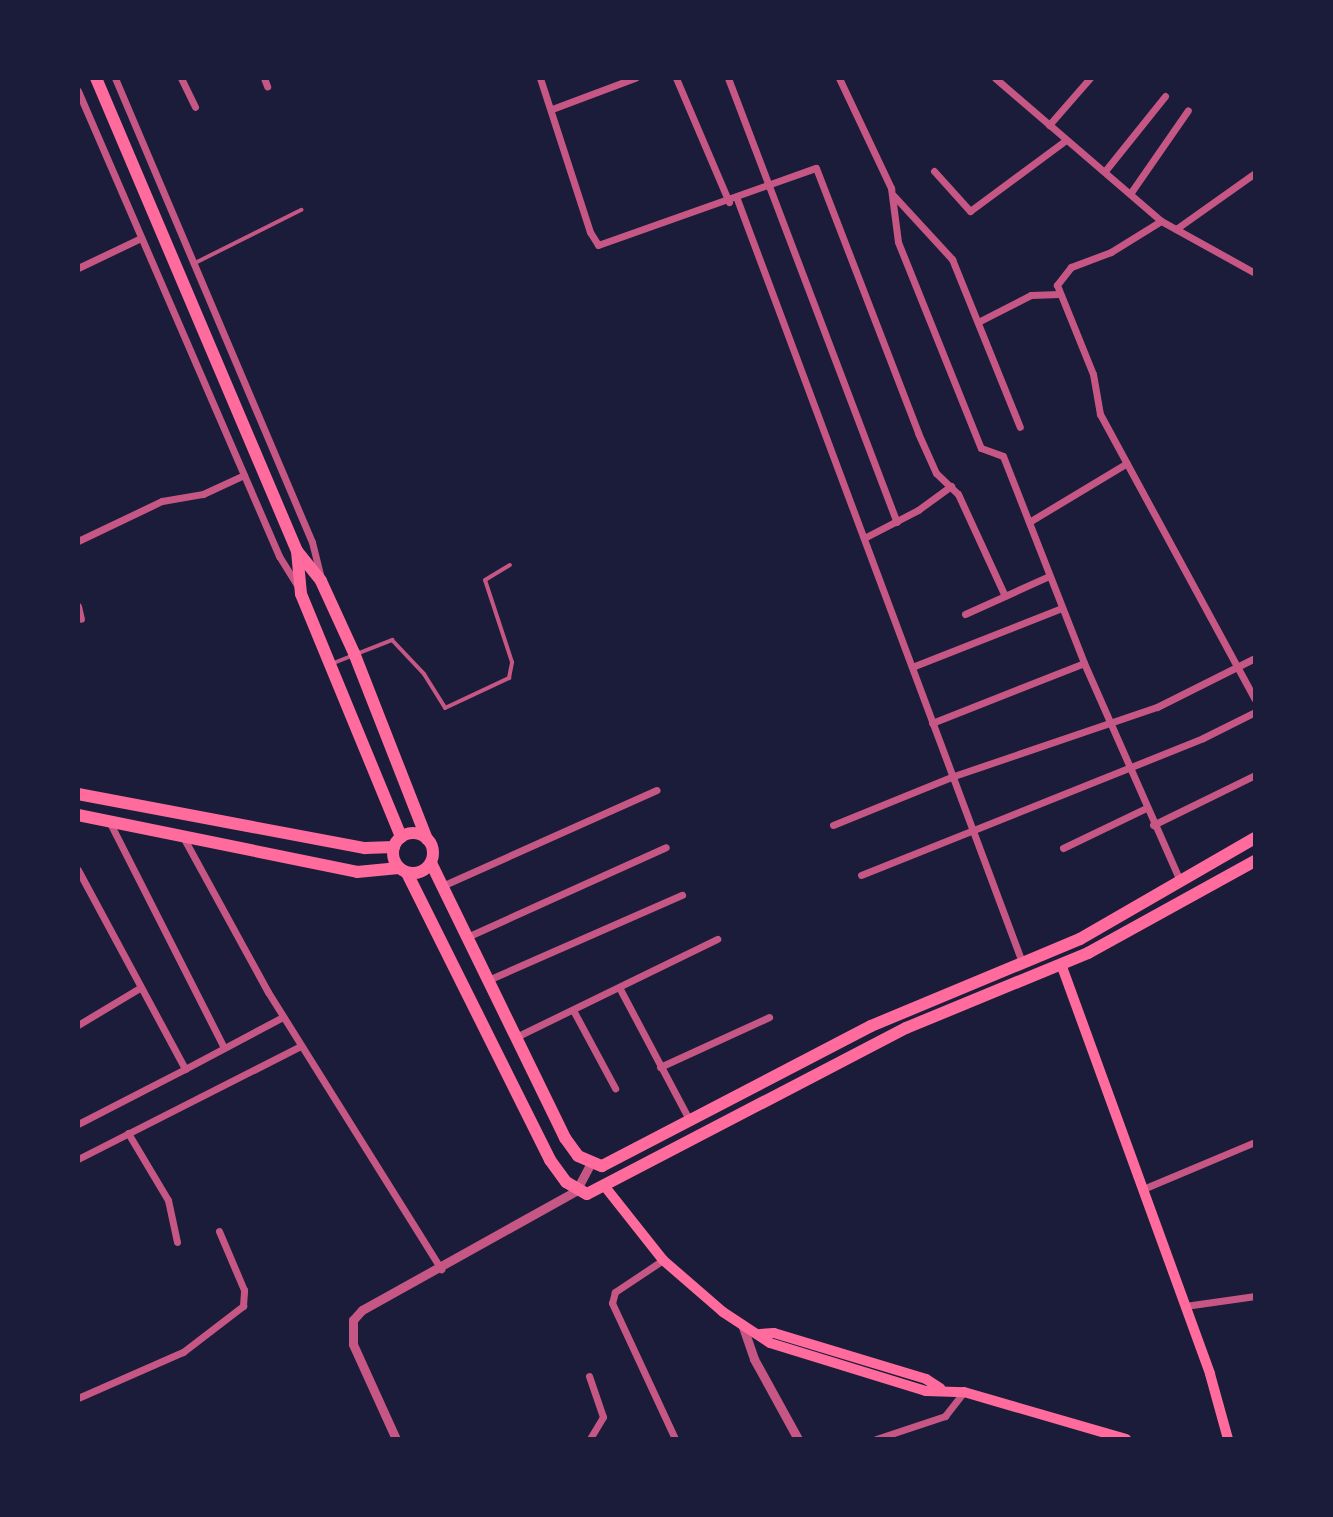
<!DOCTYPE html>
<html>
<head>
<meta charset="utf-8">
<style>
  body { margin:0 }
  #map { position:relative; width:1333px; height:1517px; overflow:hidden; background:#1b1b3a; font-family:Cabin,sans-serif }
  div>[style] { position:absolute }
  [style*='--x'] { left:calc(var(--x)*1px); top:calc(var(--y)*1px); width:calc(var(--w)*1px); rotate:calc(var(--a)*1deg) }
  .service>* { height:4px; margin:-2px; padding:0 2px; transform-origin:2px; border-radius:2px; background:#c65784 }
  .minor>* { height:7px; margin:-3.5px; padding:0 3.5px; transform-origin:3.5px; border-radius:3.5px; background:#c65784 }
  .tertiary>* { height:9px; margin:-4.5px; padding:0 4.5px; transform-origin:4.5px; border-radius:4.5px; background:#c65784 }
  .secondary>* { height:10px; margin:-5px; padding:0 5px; transform-origin:5px; border-radius:5px; background:#ff6b9d }
  .primary>* { height:12px; margin:-6px; padding:0 6px; transform-origin:6px; border-radius:6px; background:#ff6b9d }
  .primary>.ring { margin:-6px; padding:0; box-sizing:content-box; background:none; border:12px solid #ff6b9d; border-radius:50% }
  span { translate:-50% -50%; white-space:nowrap; text-align:center; line-height:1.15; -webkit-text-stroke:6px #1b1b3a; paint-order:stroke }
  .frame { position:absolute; inset:0; border:80px solid #1b1b3a; pointer-events:none }
</style>
</head>
<body>
<div id="map">
  <div class="service">
    <i style="--x:195;--y:263;--w:119;--a:-26.6"></i>
    <i style="--x:331;--y:664;--w:66;--a:-21.5"></i>
    <i style="--x:392;--y:640;--w:47;--a:46.7"></i>
    <i style="--x:424;--y:674;--w:40;--a:58"></i>
    <i style="--x:445;--y:708;--w:71;--a:-25.1"></i>
    <i style="--x:509;--y:678;--w:16;--a:-79"></i>
    <i style="--x:512;--y:662;--w:86;--a:-108.2"></i>
    <i style="--x:485;--y:580;--w:29;--a:-31"></i>
  </div>
  <div class="minor">
    <i style="--x:115;--y:78;--w:504;--a:67"></i>
    <i style="--x:312;--y:542;--w:34;--a:76"></i>
    <i style="--x:181;--y:78;--w:32;--a:64"></i>
    <i style="--x:264;--y:78;--w:9;--a:69"></i>
    <i style="--x:540;--y:78;--w:162;--a:72"></i>
    <i style="--x:590;--y:232;--w:15;--a:58"></i>
    <i style="--x:598;--y:245;--w:231;--a:-19.5"></i>
    <i style="--x:816;--y:168;--w:284;--a:68.9"></i>
    <i style="--x:918;--y:433;--w:44;--a:65.8"></i>
    <i style="--x:936;--y:473;--w:30;--a:44"></i>
    <i style="--x:958;--y:494;--w:112;--a:65.3"></i>
    <i style="--x:676;--y:78;--w:135;--a:66.9"></i>
    <i style="--x:728;--y:78;--w:475;--a:69.2"></i>
    <i style="--x:839;--y:78;--w:122;--a:64.7"></i>
    <i style="--x:891;--y:188;--w:54;--a:82.6"></i>
    <i style="--x:898;--y:242;--w:222;--a:68.1"></i>
    <i style="--x:981;--y:448;--w:23;--a:20"></i>
    <i style="--x:1003;--y:456;--w:222;--a:68.6"></i>
    <i style="--x:1084;--y:663;--w:238;--a:66.2"></i>
    <i style="--x:995;--y:78;--w:219;--a:40.7"></i>
    <i style="--x:78;--y:91;--w:507;--a:66.62"></i>
    <i style="--x:279;--y:556;--w:36;--a:58"></i>
    <i style="--x:552;--y:109;--w:89;--a:-20.5"></i>
    <i style="--x:1049;--y:125;--w:62;--a:-48.9"></i>
    <i style="--x:934;--y:171;--w:54;--a:48"></i>
    <i style="--x:970;--y:211;--w:119;--a:-36.5"></i>
    <i style="--x:1105;--y:171;--w:96;--a:-51.3"></i>
    <i style="--x:1132;--y:191;--w:98;--a:-55.3"></i>
    <i style="--x:894;--y:196;--w:86;--a:47.4"></i>
    <i style="--x:952;--y:259;--w:181;--a:68"></i>
    <i style="--x:737;--y:199;--w:814;--a:69.52"></i>
    <i style="--x:1176;--y:229;--w:97;--a:-35.3"></i>
    <i style="--x:78;--y:268;--w:70;--a:-25.5"></i>
    <i style="--x:1255;--y:273;--w:107;--a:-151"></i>
    <i style="--x:1161;--y:221;--w:59;--a:148.2"></i>
    <i style="--x:1111;--y:252;--w:43;--a:159.4"></i>
    <i style="--x:1071;--y:267;--w:23;--a:128"></i>
    <i style="--x:1057;--y:285;--w:96;--a:68"></i>
    <i style="--x:1093;--y:374;--w:41;--a:80.1"></i>
    <i style="--x:1100;--y:414;--w:324;--a:61.5"></i>
    <i style="--x:978;--y:322;--w:59;--a:-27"></i>
    <i style="--x:1031;--y:295;--w:28;--a:-2"></i>
    <i style="--x:1029;--y:522;--w:114;--a:-31"></i>
    <i style="--x:866;--y:537;--w:59;--a:-27.4"></i>
    <i style="--x:918;--y:510;--w:41;--a:-36"></i>
    <i style="--x:78;--y:541;--w:93;--a:-25.5"></i>
    <i style="--x:162;--y:501;--w:42;--a:-9.7"></i>
    <i style="--x:203;--y:494;--w:45;--a:-24.9"></i>
    <i style="--x:78;--y:606;--w:13;--a:77"></i>
    <i style="--x:965;--y:614;--w:92;--a:-24.3"></i>
    <i style="--x:912;--y:667;--w:161;--a:-21.5"></i>
    <i style="--x:932;--y:723;--w:163;--a:-21.5"></i>
    <i style="--x:110;--y:823;--w:252;--a:63.1"></i>
    <i style="--x:833;--y:825;--w:127;--a:-22.1"></i>
    <i style="--x:951;--y:777;--w:218;--a:-18.8"></i>
    <i style="--x:1157;--y:707;--w:110;--a:-26.6"></i>
    <i style="--x:1153;--y:825;--w:114;--a:-26.1"></i>
    <i style="--x:182;--y:835;--w:179;--a:61.3"></i>
    <i style="--x:268;--y:992;--w:327;--a:58"></i>
    <i style="--x:1063;--y:848;--w:92;--a:-25.7"></i>
    <i style="--x:78;--y:870;--w:226;--a:61.7"></i>
    <i style="--x:185;--y:1069;--w:120;--a:152.8"></i>
    <i style="--x:861;--y:875;--w:368;--a:-21.8"></i>
    <i style="--x:1203;--y:738;--w:58;--a:-26.6"></i>
    <i style="--x:442;--y:886;--w:235;--a:-24.1"></i>
    <i style="--x:467;--y:937;--w:218;--a:-24.3"></i>
    <i style="--x:488;--y:980;--w:212;--a:-23.7"></i>
    <i style="--x:620;--y:989;--w:149;--a:62.1"></i>
    <i style="--x:573;--y:1010;--w:89;--a:61.7"></i>
    <i style="--x:78;--y:1025;--w:70;--a:-31"></i>
    <i style="--x:516;--y:1037;--w:224;--a:-26"></i>
    <i style="--x:660;--y:1067;--w:120;--a:-24.6"></i>
    <i style="--x:185;--y:1069;--w:111;--a:-28"></i>
    <i style="--x:128;--y:1133;--w:78;--a:59.2"></i>
    <i style="--x:168;--y:1200;--w:43;--a:77.9"></i>
    <i style="--x:78;--y:1159;--w:250;--a:-26.9"></i>
    <i style="--x:1143;--y:1189;--w:121;--a:-22.8"></i>
    <i style="--x:663;--y:1260;--w:58;--a:146.3"></i>
    <i style="--x:615;--y:1292;--w:11;--a:105"></i>
    <i style="--x:612;--y:1303;--w:150;--a:65.1"></i>
    <i style="--x:1185;--y:1306;--w:71;--a:-8.1"></i>
    <i style="--x:589;--y:1376;--w:43;--a:71.1"></i>
    <i style="--x:603;--y:1417;--w:26;--a:121"></i>
    <i style="--x:78;--y:1398;--w:115;--a:-23.7"></i>
    <i style="--x:183;--y:1352;--w:76;--a:-37.5"></i>
    <i style="--x:243;--y:1306;--w:16;--a:-86"></i>
    <i style="--x:244;--y:1290;--w:64;--a:-113"></i>
    <i style="--x:876;--y:1439;--w:73;--a:-18.4"></i>
    <i style="--x:945;--y:1416;--w:31;--a:-52"></i>
  </div>
  <div class="tertiary">
    <i style="--x:742;--y:1324;--w:37;--a:71"></i>
    <i style="--x:754;--y:1359;--w:91;--a:61.2"></i>
    <i style="--x:396;--y:1439;--w:104;--a:-114.4"></i>
    <i style="--x:353;--y:1344;--w:24;--a:-90"></i>
    <i style="--x:353;--y:1320;--w:13;--a:-48"></i>
    <i style="--x:362;--y:1310;--w:245;--a:-29.1"></i>
    <i style="--x:576;--y:1191;--w:30;--a:-62"></i>
  </div>
  <div class="secondary">
    <i style="--x:1061;--y:964;--w:436;--a:70"></i>
    <i style="--x:1210;--y:1374;--w:67;--a:74.5"></i>
    <i style="--x:606;--y:1188;--w:92;--a:51.6"></i>
    <i style="--x:663;--y:1260;--w:79;--a:40.9"></i>
    <i style="--x:723;--y:1312;--w:56;--a:33.4"></i>
    <i style="--x:770;--y:1343;--w:163;--a:17.1"></i>
    <i style="--x:926;--y:1391;--w:38;--a:2"></i>
    <i style="--x:964;--y:1392;--w:169;--a:16.2"></i>
    <i style="--x:760;--y:1334;--w:14;--a:-4"></i>
    <i style="--x:774;--y:1333;--w:159;--a:16.8"></i>
    <i style="--x:926;--y:1379;--w:17;--a:33"></i>
  </div>
  <div class="primary">
    <i style="--x:96;--y:78;--w:514;--a:66.98"></i>
    <i style="--x:297;--y:551;--w:38;--a:51"></i>
    <i style="--x:321;--y:581;--w:79;--a:65.4"></i>
    <i style="--x:354;--y:653;--w:200;--a:68.6"></i>
    <i style="--x:297;--y:551;--w:43;--a:84.7"></i>
    <i style="--x:301;--y:594;--w:263;--a:67.6"></i>
    <i style="--x:78;--y:794;--w:292;--a:10.7"></i>
    <i style="--x:365;--y:848;--w:29;--a:-2"></i>
    <i style="--x:78;--y:815;--w:285;--a:11.5"></i>
    <i style="--x:357;--y:872;--w:42;--a:-5.4"></i>
    <i class="ring" style="left:393px;top:833px;width:28px;height:28px"></i>
    <i style="--x:431;--y:863;--w:306;--a:64"></i>
    <i style="--x:565;--y:1138;--w:22;--a:54"></i>
    <i style="--x:578;--y:1156;--w:26;--a:23"></i>
    <i style="--x:602;--y:1166;--w:303;--a:-27.5"></i>
    <i style="--x:871;--y:1026;--w:226;--a:-22.6"></i>
    <i style="--x:1080;--y:939;--w:202;--a:-30"></i>
    <i style="--x:407;--y:873;--w:321;--a:63.5"></i>
    <i style="--x:550;--y:1160;--w:27;--a:54"></i>
    <i style="--x:566;--y:1182;--w:24;--a:30"></i>
    <i style="--x:587;--y:1194;--w:360;--a:-27.5"></i>
    <i style="--x:906;--y:1028;--w:197;--a:-22.4"></i>
    <i style="--x:1088;--y:953;--w:191;--a:-28.9"></i>
  </div>
  <div class="frame"></div>
</div>
</body>
</html>
